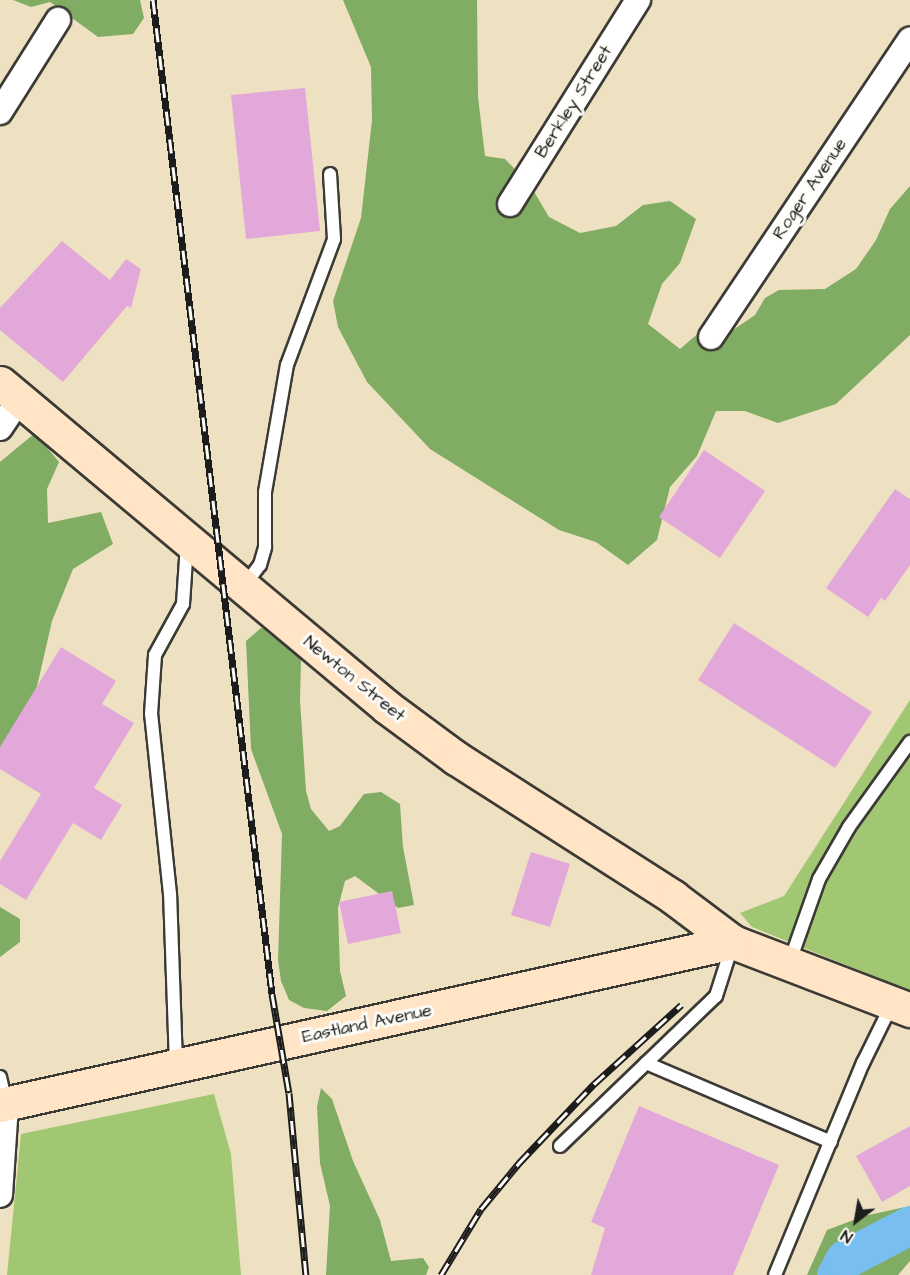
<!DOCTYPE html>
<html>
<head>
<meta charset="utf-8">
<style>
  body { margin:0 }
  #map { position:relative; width:910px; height:1275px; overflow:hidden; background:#eee1c1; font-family:"Architects Daughter",sans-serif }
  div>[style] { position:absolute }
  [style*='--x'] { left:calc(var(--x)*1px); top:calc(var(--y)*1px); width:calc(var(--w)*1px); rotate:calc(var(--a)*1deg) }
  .green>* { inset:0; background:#a1c772 }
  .forest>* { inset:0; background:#80ac64 }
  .river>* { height:39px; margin:-19.5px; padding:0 19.5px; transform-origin:19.5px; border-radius:19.5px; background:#78beef }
  .building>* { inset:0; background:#e2a8d9 }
  .roads { filter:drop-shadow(2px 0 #3c3a35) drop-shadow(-2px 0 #3c3a35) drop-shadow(0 2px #3c3a35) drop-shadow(0 -2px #3c3a35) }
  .lane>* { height:12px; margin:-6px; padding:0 6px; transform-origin:6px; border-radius:6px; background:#fff }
  .street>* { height:24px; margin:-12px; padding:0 12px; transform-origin:12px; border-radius:12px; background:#fff }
  .secondary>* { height:33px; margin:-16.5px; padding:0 16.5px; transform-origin:16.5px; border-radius:16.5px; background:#ffe4c6 }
  .rail>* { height:7px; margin-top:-3.5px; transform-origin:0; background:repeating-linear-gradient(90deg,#fdfcf7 0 14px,#1c1c1c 0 28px); box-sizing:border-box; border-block:2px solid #1c1c1c }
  span { translate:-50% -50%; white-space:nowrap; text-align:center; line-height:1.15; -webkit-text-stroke:6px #fdfcf7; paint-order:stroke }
  .street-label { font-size:18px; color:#1c1c1c }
  .north { position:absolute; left:826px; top:1191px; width:60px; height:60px; -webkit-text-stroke:4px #fdfcf7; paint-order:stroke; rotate:211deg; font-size:16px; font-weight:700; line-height:24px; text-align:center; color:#1c1c1c }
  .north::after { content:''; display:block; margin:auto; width:21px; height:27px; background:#1c1c1c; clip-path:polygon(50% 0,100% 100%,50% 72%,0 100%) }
</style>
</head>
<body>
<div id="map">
  <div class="green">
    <i style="clip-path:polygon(910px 700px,910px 991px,752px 927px,740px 913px,784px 896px)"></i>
    <i style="clip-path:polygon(214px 1094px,231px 1154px,241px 1275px,7px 1275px,21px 1134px)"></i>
  </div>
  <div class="forest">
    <i style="clip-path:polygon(13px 0,140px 0,144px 18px,133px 34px,98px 37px,50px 2px,31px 7px)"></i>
    <i style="clip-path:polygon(343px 0,477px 0,478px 97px,485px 156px,505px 159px,530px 185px,549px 217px,580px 233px,616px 226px,643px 205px,670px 201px,696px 219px,680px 263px,662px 284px,648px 324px,680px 349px,701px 331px,733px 330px,755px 315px,765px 298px,779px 290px,825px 289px,856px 269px,876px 240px,890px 209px,910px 186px,910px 335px,836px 404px,778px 423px,745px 411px,716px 411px,697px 456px,670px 487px,657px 540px,628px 565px,596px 542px,559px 530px,430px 449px,367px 382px,338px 327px,333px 301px,361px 218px,372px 120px,371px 67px)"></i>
    <i style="clip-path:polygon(35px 433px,59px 462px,47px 489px,48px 523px,101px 512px,113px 544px,73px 569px,52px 621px,28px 726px,0 766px,0 462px)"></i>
    <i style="clip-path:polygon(261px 628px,283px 634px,301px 659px,300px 700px,306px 791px,311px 809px,329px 831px,340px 826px,364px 794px,381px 792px,400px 804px,403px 847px,414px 905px,398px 908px,355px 876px,345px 881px,338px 908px,340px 971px,346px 996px,327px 1011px,304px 1008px,289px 1000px,281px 981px,278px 960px,282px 834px,251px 749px,246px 641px)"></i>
    <i style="clip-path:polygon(0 907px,20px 919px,20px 942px,0 957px)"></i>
    <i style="clip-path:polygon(321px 1088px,332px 1099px,353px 1161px,380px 1220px,391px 1261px,423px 1258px,429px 1267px,426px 1275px,326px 1275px,330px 1206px,320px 1163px,317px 1107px)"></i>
    <i style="clip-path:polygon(910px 1206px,910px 1261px,898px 1275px,807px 1275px,827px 1230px,864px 1216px)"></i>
  </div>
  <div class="river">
    <i style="--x:836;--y:1275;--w:18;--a:-61"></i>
    <i style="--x:845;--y:1259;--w:73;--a:-27.6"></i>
  </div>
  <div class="building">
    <i style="clip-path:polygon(305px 88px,320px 231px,246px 239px,231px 95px)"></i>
    <i style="clip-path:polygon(62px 241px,110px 280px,126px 259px,141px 269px,131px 308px,127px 306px,63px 382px,0 330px,0 308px)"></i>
    <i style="clip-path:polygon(704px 450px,765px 491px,720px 558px,659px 517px)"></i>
    <i style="clip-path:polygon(895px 489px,910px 499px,910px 565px,885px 601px,881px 598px,868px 617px,826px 588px)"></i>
    <i style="clip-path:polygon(734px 623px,872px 712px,835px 768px,698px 680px)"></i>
    <i style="clip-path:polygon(61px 647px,116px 681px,102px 704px,134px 723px,94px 788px,122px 805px,101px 840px,73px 823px,26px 900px,0 884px,0 861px,41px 794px,0 769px,0 747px)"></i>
    <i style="clip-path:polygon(531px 852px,570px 864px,550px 927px,511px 915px)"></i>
    <i style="clip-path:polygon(392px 891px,401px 933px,348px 944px,339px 902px)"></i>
    <i style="clip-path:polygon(639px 1106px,779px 1165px,733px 1275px,591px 1275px,605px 1228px,591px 1222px)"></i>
    <i style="clip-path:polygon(910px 1126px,910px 1186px,882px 1202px,856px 1156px)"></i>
  </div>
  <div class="roads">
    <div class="lane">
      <i style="--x:244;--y:586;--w:26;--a:-53"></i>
      <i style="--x:260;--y:565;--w:19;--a:-74"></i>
      <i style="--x:265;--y:547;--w:55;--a:-90"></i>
      <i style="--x:265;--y:492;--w:129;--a:-80.2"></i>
      <i style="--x:287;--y:365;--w:134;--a:-69.5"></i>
      <i style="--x:334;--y:239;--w:65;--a:-93.5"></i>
      <i style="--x:790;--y:961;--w:87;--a:-70.5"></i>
      <i style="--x:819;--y:879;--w:60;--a:-60"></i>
      <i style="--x:849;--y:827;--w:105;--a:-54.3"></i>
      <i style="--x:646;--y:1063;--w:201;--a:23.1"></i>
      <i style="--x:176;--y:1064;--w:170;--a:-92"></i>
      <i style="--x:170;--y:894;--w:181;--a:-96"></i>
      <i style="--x:151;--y:714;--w:59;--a:-86.1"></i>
      <i style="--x:155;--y:655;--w:58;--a:-61.2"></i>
      <i style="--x:183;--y:604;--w:60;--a:-86.2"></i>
      <i style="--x:0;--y:1077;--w:27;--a:77"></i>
      <i style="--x:560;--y:1146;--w:216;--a:-43.9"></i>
      <i style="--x:716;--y:996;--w:52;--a:-72.3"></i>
      <i style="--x:775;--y:1275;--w:230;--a:-67.5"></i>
      <i style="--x:863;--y:1063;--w:66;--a:-63.8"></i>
    </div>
    <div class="street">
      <i style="--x:0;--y:112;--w:109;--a:-57.8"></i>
      <i style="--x:510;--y:204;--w:241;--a:-57.9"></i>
      <i style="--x:711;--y:337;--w:358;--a:-56.2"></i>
      <i style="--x:0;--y:428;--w:34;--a:-56"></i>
      <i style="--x:0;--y:1195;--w:91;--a:-86.2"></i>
    </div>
    <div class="secondary">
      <i style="--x:0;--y:383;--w:505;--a:39.94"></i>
      <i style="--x:387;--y:707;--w:86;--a:36.5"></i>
      <i style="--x:456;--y:758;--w:258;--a:32.6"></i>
      <i style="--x:673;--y:897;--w:75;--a:36.9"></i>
      <i style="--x:733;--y:942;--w:190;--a:21"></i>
      <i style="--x:0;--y:1105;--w:751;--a:-12.54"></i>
    </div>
  </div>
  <div class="rail">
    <i style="--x:153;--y:0;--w:1001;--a:83.17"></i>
    <i style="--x:272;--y:994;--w:100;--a:80.3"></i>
    <i style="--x:289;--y:1093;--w:183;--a:84.7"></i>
    <i style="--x:441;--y:1275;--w:77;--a:-58.8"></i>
    <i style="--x:481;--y:1209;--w:60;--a:-50.4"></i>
    <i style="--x:519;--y:1163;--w:109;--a:-46.5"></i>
    <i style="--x:594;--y:1084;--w:118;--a:-42.2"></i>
  </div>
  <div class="street-label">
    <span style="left:574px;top:102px;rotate:-58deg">Berkley Street</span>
    <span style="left:810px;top:189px;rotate:-56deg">Roger Avenue</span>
    <span style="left:354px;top:679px;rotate:39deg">Newton Street</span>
    <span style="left:367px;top:1024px;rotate:-12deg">Eastland Avenue</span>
  </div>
  <div class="north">N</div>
</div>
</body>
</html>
